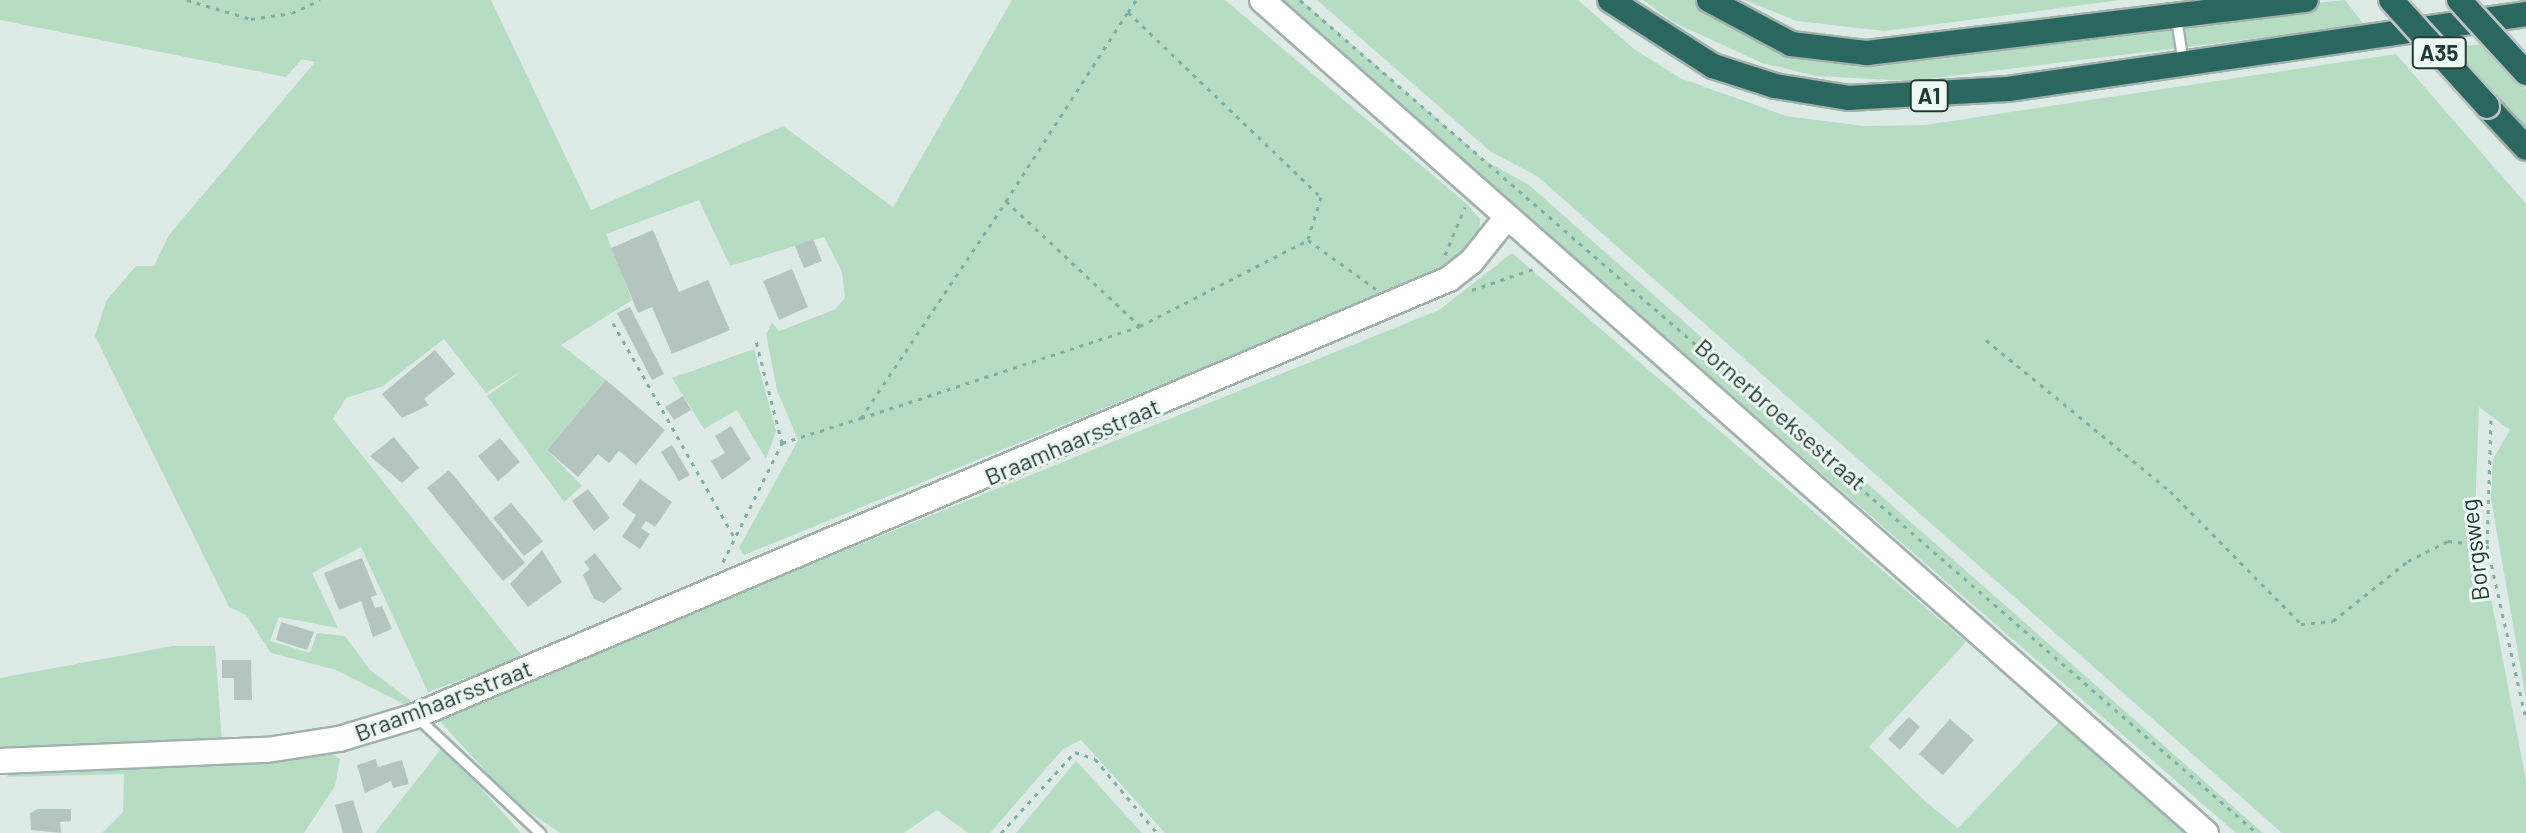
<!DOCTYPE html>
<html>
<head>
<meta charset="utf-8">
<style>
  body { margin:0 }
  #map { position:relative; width:2526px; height:833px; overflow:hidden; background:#deeae6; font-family:Barlow,sans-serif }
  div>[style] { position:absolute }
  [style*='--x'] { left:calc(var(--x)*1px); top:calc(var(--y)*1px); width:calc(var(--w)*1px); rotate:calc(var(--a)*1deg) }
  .green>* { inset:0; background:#b6ddc3 }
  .building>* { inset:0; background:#b4c5bf }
  .path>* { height:3px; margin-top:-1.5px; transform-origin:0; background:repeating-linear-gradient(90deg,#7eafa3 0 4px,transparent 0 10px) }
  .roads { filter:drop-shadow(2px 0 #a1b2ad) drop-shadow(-2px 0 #a1b2ad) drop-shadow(0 2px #a1b2ad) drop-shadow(0 -2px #a1b2ad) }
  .lane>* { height:9px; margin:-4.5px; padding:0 4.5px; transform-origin:4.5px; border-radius:4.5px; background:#fff }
  .secondary>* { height:24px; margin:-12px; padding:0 12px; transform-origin:12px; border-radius:12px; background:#fff }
  .highway>* { height:24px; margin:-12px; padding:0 12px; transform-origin:12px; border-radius:12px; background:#2a675f }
  .bridges { filter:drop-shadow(2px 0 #bcc4c2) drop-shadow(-2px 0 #bcc4c2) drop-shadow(0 2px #bcc4c2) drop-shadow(0 -2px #bcc4c2) }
  .highway-bridge>* { height:24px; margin:-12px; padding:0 12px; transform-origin:12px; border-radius:12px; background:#2a675f }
  span { translate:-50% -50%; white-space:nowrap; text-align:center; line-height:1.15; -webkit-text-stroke:6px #eff7f3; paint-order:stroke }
  .shield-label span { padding:2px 6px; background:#eff7f3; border:2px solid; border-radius:6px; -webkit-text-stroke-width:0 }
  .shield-label { font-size:22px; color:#1f3b35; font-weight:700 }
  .street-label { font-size:24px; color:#1f3b35 }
</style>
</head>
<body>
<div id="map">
  <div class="green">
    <i style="clip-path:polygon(0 0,491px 0,591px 210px,783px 126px,893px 207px,1012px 0,1225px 0,1467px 204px,1480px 219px,1479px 232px,1450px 267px,744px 555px,739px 548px,798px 440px,777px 390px,766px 334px,772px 323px,779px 331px,834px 310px,845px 298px,842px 272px,824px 237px,730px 266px,699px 200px,606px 234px,632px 300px,561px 345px,606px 380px,547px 450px,582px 486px,564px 502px,487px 396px,522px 371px,486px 393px,444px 339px,383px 386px,346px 398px,333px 419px,523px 657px,428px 692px,361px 547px,312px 573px,338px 628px,279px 617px,270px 641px,310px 653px,317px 633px,345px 636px,370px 670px,411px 701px,406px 705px,336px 670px,271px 653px,246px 615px,229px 607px,95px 336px,106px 301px,136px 266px,154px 266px,169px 235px,315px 62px,302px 59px,286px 77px,0 20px)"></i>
    <i style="clip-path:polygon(1276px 0,1301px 0,1484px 160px,1529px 185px,2263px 833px,2236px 833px)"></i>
    <i style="clip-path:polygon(1317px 0,1578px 0,1634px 49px,1680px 78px,1786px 116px,1864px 126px,1925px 125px,2396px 54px,2526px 204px,2526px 698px,2491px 499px,2493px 459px,2510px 430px,2479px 407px,2475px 515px,2526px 780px,2526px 833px,2282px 833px,1537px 176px,1491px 152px)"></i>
    <i style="clip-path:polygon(1643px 0,1696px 0,1720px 18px,1810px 54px,2345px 0,2364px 25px,1911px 81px,1816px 76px,1762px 63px,1673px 22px)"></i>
    <i style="clip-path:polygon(1744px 0,2121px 0,1885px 31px,1797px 21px)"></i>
    <i style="clip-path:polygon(2483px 44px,2526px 89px,2526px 131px,2448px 48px)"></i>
    <i style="clip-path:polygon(1512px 253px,1966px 642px,1869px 747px,1926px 802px,1958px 828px,2059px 722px,2189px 833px,1165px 833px,1081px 740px,1063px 749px,990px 833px,968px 833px,937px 810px,904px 833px,560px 833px,513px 801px,435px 716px,1439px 310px)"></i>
    <i style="clip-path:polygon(754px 349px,776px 431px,766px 459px,737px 410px,704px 429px,672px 378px)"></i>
    <i style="clip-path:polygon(173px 646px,215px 646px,222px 743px,0 752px,0 678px)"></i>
    <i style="clip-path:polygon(441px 749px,478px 785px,521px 833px,375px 833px)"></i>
    <i style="clip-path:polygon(327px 750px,340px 759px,335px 786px,304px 833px,102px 833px,123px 812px,124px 774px,7px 777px,13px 768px)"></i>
    <i style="clip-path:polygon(1076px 761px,1080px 765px,1142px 833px,1016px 833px)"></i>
  </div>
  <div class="building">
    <i style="clip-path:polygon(653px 230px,679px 292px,708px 280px,730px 330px,672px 354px,652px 307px,638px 313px,611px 248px)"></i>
    <i style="clip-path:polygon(813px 239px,822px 261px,804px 268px,795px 246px)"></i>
    <i style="clip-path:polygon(792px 269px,808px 307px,779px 320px,763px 281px)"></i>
    <i style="clip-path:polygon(630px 307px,664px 374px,652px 380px,617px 313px)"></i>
    <i style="clip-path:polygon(435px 350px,455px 374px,424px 399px,429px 405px,402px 418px,382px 394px)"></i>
    <i style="clip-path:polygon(606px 380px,665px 430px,636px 465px,619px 451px,609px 463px,598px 454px,578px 477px,547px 450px)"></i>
    <i style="clip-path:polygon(683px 396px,691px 410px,674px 420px,665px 407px)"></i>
    <i style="clip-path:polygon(731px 426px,751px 459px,722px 480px,711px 461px,725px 453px,715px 436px)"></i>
    <i style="clip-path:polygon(394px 437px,419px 468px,402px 483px,370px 456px)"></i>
    <i style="clip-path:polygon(500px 438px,520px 462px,498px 481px,478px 456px)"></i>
    <i style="clip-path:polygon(672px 445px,690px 475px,679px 481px,661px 452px)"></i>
    <i style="clip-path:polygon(449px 470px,525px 563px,503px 581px,427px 488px)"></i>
    <i style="clip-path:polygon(640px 479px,672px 502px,655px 527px,646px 521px,641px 528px,650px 534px,640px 549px,622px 537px,636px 515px,622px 505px)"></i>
    <i style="clip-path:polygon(588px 489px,610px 518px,594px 531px,572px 501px)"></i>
    <i style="clip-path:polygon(511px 503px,543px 541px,524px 556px,493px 518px)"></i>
    <i style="clip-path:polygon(542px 550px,562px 582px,528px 607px,510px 584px)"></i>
    <i style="clip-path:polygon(595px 553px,622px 589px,604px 603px,594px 599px,583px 575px,590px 569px,584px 562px)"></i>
    <i style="clip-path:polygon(362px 558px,377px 595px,371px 597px,375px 608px,382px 606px,392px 629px,373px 637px,361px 601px,339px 610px,324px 573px)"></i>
    <i style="clip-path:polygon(281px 622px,314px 632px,307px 650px,276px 640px)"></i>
    <i style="clip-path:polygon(222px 660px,251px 660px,252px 700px,234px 700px,234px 678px,222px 678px)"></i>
    <i style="clip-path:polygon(1909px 717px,1920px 727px,1900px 750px,1888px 739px)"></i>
    <i style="clip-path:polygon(1950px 719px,1974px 740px,1943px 775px,1919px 754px)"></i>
    <i style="clip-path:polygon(376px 759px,378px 767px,402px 760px,409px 784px,393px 788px,391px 781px,365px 793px,357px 765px)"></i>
    <i style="clip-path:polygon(353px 800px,363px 833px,343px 833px,335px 805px)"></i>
    <i style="clip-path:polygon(38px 809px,71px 809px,71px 821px,60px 822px,61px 833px,31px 830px,30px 813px)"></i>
  </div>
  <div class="path">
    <i style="--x:187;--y:0;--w:67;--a:16.5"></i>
    <i style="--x:251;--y:19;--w:41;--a:-8.3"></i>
    <i style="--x:292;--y:13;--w:31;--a:-25"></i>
    <i style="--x:1300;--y:0;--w:1269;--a:41.04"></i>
    <i style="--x:1128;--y:12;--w:14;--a:-56"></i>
    <i style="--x:1006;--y:201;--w:225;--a:-57.2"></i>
    <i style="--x:1128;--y:12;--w:267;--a:43.8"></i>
    <i style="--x:1321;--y:197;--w:44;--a:107.2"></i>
    <i style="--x:1445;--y:255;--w:52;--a:-67.4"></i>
    <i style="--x:1472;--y:290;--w:65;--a:-19"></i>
    <i style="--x:613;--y:323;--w:244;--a:60.5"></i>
    <i style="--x:1986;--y:340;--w:238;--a:39.4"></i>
    <i style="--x:2170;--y:491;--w:187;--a:45.4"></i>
    <i style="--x:2301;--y:624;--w:32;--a:-5"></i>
    <i style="--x:2333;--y:621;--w:96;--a:-38.7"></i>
    <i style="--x:2408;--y:561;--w:45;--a:-26.6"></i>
    <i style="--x:2448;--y:541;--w:39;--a:6"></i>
    <i style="--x:861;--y:418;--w:294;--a:-18.2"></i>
    <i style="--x:1140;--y:326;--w:189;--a:-27.1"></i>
    <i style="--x:1308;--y:240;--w:84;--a:35.8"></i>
    <i style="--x:2491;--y:420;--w:125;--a:91.8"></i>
    <i style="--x:2487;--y:545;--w:179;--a:77.4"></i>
    <i style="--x:782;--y:443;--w:83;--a:-17.6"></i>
    <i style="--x:861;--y:418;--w:261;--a:-56.2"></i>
    <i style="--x:1006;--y:201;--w:183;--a:43"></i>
    <i style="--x:723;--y:562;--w:133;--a:-63.6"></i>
    <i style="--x:782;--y:443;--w:109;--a:-104.3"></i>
    <i style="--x:1001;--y:833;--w:110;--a:-47.6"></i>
    <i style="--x:1075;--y:752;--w:21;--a:19"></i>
    <i style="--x:1095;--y:759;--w:97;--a:50"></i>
  </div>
  <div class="roads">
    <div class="lane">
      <i style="--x:2176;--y:18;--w:46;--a:81.2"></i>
      <i style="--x:418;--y:718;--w:168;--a:43.3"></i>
    </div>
    <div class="secondary">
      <i style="--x:1262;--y:0;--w:1259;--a:41.43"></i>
      <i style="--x:0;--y:761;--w:267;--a:-2.4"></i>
      <i style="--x:267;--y:750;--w:73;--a:-8.7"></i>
      <i style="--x:339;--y:739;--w:79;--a:-16.8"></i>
      <i style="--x:415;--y:716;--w:1123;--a:-22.91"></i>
      <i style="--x:1449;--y:279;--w:28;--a:-38"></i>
      <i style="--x:1471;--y:262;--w:58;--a:-51.3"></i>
    </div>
    <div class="highway">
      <i style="--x:1610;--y:0;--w:122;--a:32.7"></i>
      <i style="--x:1713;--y:66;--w:65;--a:17.9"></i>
      <i style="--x:1775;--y:86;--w:74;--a:9.3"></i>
      <i style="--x:1848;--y:98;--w:160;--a:-3.2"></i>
      <i style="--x:2008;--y:89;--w:523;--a:-8.24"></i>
      <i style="--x:1709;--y:0;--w:93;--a:28.2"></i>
      <i style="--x:1791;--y:44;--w:77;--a:6.8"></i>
      <i style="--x:1867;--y:53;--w:442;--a:-6.9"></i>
      <i style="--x:2487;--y:106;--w:57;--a:47.1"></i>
    </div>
  </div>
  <div class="bridges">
    <div class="highway-bridge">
      <i style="--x:2391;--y:0;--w:143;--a:47.8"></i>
      <i style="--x:2459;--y:0;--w:99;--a:47.5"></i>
    </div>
  </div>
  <div class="shield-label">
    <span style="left:2439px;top:53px">A35</span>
    <span style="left:1929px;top:96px">A1</span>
  </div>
  <div class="street-label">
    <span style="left:1781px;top:414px;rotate:41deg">Bornerbroeksestraat</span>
    <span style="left:1072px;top:441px;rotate:-23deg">Braamhaarsstraat</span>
    <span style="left:2474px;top:550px;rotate:-97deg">Borgsweg</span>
    <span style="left:443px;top:700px;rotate:-21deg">Braamhaarsstraat</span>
  </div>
</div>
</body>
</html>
